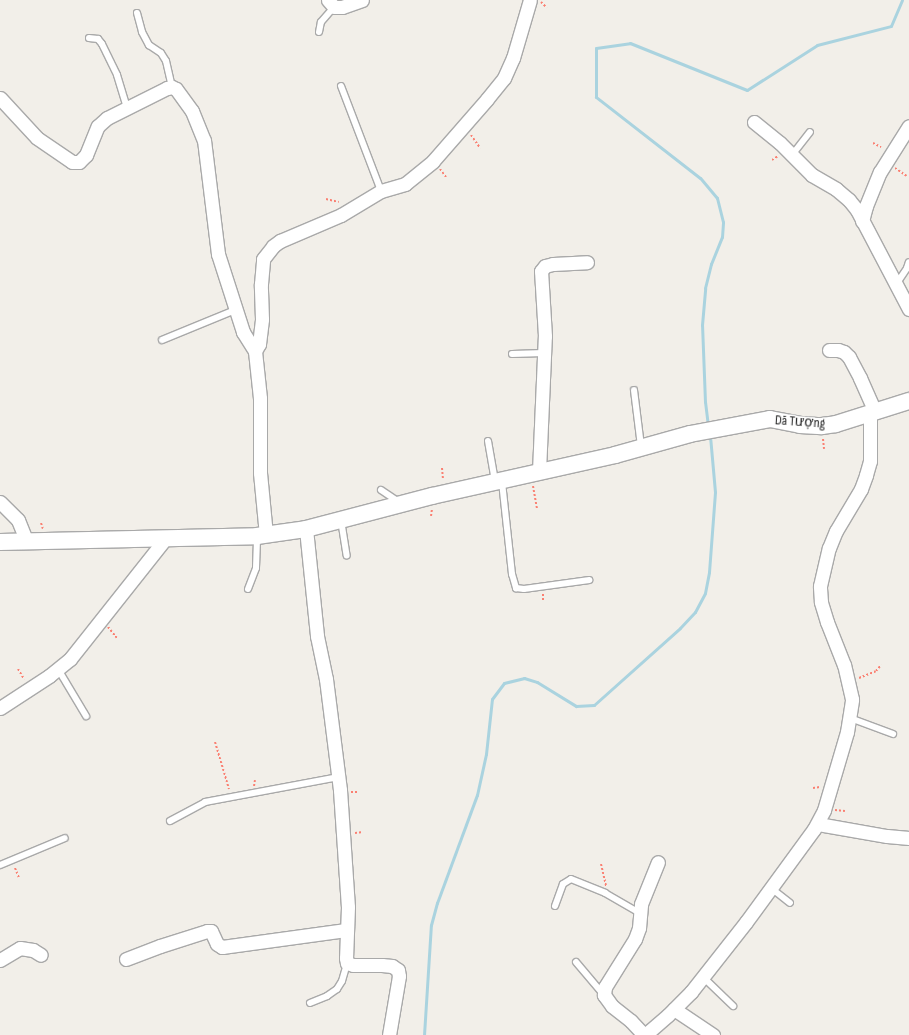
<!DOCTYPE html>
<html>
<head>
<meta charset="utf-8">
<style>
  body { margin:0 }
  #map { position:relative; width:909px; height:1035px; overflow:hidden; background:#f2efe9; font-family:"Sofia Sans Condensed",sans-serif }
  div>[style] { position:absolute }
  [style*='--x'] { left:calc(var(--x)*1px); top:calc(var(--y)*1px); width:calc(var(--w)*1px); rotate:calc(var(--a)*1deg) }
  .stream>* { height:3px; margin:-1.5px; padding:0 1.5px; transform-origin:1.5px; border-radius:1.5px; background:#aad3df }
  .path>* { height:2px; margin-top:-1px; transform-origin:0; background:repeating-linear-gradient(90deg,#fa8072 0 2px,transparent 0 4px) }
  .roads { filter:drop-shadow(1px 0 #a9a9a9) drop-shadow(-1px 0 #a9a9a9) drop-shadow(0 1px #a9a9a9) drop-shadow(0 -1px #a9a9a9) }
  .service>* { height:6px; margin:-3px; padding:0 3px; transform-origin:3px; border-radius:3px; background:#fff }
  .minor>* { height:13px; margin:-6.5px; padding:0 6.5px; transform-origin:6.5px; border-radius:6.5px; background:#fff }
  .tertiary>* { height:16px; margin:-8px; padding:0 8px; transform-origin:8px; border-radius:8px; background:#fff }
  span { translate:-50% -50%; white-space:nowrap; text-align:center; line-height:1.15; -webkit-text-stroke:3px #fff; paint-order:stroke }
  .street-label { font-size:14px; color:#222 }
</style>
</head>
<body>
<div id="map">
  <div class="stream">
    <i style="--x:708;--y:426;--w:24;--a:-97"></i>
    <i style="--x:705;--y:402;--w:77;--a:-92.2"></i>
    <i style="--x:702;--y:325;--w:37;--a:-85"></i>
    <i style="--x:705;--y:288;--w:25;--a:-76"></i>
    <i style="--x:711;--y:264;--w:29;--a:-68"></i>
    <i style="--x:722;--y:237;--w:15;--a:-86"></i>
    <i style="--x:723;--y:222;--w:25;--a:-104"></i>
    <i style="--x:717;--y:198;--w:26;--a:-130"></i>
    <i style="--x:700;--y:178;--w:132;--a:-142.1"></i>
    <i style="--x:596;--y:97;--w:49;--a:-90"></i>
    <i style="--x:596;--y:48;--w:34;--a:-8"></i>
    <i style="--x:630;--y:43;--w:126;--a:21.9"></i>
    <i style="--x:747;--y:90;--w:83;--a:-32.7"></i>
    <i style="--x:817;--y:45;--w:76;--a:-14.4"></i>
    <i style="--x:891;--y:26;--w:28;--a:-67"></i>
    <i style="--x:424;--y:1035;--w:110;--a:-86.4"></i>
    <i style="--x:431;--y:925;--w:23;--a:-75"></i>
    <i style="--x:437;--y:903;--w:115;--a:-69.7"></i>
    <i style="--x:477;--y:795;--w:42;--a:-77.6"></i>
    <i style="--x:486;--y:754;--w:55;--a:-83.8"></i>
    <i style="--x:492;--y:699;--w:20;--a:-53"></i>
    <i style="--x:504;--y:683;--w:21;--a:-14"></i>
    <i style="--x:524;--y:678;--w:14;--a:17"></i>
    <i style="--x:537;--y:682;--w:46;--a:31.6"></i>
    <i style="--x:576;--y:706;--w:18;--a:-3"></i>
    <i style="--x:594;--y:705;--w:115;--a:-41.8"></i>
    <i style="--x:680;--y:628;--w:22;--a:-47"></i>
    <i style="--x:695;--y:612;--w:21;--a:-62"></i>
    <i style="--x:705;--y:593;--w:21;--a:-79"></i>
    <i style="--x:709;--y:572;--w:80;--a:-85.7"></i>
    <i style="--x:715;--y:492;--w:56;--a:-95.1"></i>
  </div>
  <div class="path">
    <i style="--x:541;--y:2;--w:8;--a:45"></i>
    <i style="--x:471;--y:135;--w:16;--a:55"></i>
    <i style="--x:873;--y:143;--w:9;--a:27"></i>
    <i style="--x:772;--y:160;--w:7;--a:-34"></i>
    <i style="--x:895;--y:168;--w:14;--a:34"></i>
    <i style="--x:440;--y:169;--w:10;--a:53"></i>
    <i style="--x:326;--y:199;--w:13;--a:13"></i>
    <i style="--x:823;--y:439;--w:10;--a:84"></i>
    <i style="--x:442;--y:468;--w:12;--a:85"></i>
    <i style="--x:533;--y:486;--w:23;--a:80"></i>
    <i style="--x:431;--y:516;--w:7;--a:-82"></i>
    <i style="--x:41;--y:523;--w:6;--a:72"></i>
    <i style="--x:543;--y:594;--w:8;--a:90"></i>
    <i style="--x:108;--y:627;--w:14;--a:51"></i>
    <i style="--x:18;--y:669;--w:12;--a:59"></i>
    <i style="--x:859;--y:678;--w:18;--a:-22"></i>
    <i style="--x:876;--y:671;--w:8;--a:-50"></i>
    <i style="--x:215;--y:742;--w:49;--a:73.4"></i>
    <i style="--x:254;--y:786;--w:6;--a:-81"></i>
    <i style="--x:813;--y:788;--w:7;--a:-8"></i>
    <i style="--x:351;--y:792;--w:7;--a:0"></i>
    <i style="--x:835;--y:810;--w:10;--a:6"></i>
    <i style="--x:355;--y:833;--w:8;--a:-7"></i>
    <i style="--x:601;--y:864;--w:23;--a:77"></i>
    <i style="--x:15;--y:868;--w:11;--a:68"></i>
  </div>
  <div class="roads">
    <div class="service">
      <i style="--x:137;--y:13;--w:20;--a:75"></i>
      <i style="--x:142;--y:32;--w:15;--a:62"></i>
      <i style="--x:149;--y:45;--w:14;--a:34"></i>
      <i style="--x:161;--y:53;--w:9;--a:58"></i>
      <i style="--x:166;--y:61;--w:27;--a:77"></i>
      <i style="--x:319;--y:32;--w:10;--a:-79"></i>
      <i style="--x:321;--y:22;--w:20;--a:-49"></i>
      <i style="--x:89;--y:38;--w:9;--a:6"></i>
      <i style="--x:98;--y:39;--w:6;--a:51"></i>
      <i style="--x:102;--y:44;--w:34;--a:64"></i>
      <i style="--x:117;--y:75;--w:34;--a:73"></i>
      <i style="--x:341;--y:86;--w:112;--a:69.1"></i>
      <i style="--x:792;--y:155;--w:29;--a:-52"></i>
      <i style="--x:897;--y:283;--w:18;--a:-56"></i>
      <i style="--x:907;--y:268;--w:6;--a:-72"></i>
      <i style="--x:162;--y:340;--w:79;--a:-22.3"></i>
      <i style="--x:512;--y:354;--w:32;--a:-2"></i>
      <i style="--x:634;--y:390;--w:56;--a:82.9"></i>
      <i style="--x:488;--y:441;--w:41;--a:80.1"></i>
      <i style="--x:502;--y:482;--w:93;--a:83.8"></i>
      <i style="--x:512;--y:574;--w:15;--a:74"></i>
      <i style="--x:516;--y:588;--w:8;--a:7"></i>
      <i style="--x:524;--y:589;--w:66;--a:-7.9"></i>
      <i style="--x:381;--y:490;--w:22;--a:34"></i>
      <i style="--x:341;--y:520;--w:36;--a:81"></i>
      <i style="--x:248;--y:589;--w:22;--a:-69"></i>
      <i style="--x:256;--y:568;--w:31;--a:-88"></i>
      <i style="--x:58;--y:669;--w:55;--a:59.2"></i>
      <i style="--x:850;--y:718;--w:46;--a:20.4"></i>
      <i style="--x:170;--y:821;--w:40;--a:-28"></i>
      <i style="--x:205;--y:802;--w:136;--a:-10.6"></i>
      <i style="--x:0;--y:865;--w:70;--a:-22.6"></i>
      <i style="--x:771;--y:888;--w:24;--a:38"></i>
      <i style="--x:555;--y:906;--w:23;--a:-70"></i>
      <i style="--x:563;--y:884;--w:9;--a:-32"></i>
      <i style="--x:571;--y:879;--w:37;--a:22"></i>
      <i style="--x:605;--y:893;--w:39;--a:30"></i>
      <i style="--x:576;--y:962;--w:42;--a:49.8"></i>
      <i style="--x:703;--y:977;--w:42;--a:44"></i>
      <i style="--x:310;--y:1003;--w:18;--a:-22"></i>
      <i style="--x:327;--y:996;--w:12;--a:-35"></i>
      <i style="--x:337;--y:989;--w:9;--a:-58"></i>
      <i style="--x:342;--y:981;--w:19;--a:-74"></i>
    </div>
    <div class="minor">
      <i style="--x:328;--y:0;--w:9;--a:49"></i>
      <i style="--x:334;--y:7;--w:8;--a:0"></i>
      <i style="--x:342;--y:7;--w:21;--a:-19"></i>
      <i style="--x:0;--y:98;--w:54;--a:47.2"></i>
      <i style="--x:37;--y:138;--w:42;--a:34.4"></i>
      <i style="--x:72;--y:162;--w:7;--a:0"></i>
      <i style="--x:79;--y:162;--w:10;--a:-45"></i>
      <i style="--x:86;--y:155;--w:31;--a:-68"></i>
      <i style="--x:98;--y:126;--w:12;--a:-42"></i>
      <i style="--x:107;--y:118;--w:67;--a:-26.6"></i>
      <i style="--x:167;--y:88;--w:5;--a:-11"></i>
      <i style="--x:172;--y:87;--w:4;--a:27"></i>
      <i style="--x:176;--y:89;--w:27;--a:54"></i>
      <i style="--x:192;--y:111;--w:31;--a:68"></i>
      <i style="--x:204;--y:140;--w:115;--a:83"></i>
      <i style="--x:218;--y:254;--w:82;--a:72.2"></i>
      <i style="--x:243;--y:332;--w:22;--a:58"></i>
      <i style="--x:754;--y:122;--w:33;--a:39"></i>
      <i style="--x:780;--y:143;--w:45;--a:45"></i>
      <i style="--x:812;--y:175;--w:28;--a:30"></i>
      <i style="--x:836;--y:189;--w:17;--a:40"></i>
      <i style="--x:849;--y:200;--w:13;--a:51"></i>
      <i style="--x:857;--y:210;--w:112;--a:62.3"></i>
      <i style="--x:862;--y:221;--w:16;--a:-75"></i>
      <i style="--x:866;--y:206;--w:37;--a:-68"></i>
      <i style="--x:880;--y:172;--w:54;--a:-57.8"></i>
      <i style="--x:829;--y:350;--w:9;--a:0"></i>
      <i style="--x:838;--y:350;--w:6;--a:18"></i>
      <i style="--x:844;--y:352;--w:7;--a:45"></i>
      <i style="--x:849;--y:357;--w:24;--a:62"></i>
      <i style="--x:860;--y:378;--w:37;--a:66"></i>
      <i style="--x:539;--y:471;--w:135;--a:-87.5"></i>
      <i style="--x:545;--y:336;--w:65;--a:-93.5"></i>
      <i style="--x:541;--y:271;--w:6;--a:-51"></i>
      <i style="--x:545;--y:266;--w:8;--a:-14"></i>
      <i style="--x:553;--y:264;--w:34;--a:-3"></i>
      <i style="--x:0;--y:502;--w:25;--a:45"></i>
      <i style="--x:18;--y:520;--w:22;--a:68"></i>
      <i style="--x:306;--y:529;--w:108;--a:84.1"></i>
      <i style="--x:317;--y:636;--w:44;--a:78.2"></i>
      <i style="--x:326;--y:679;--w:112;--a:82.8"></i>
      <i style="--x:340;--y:790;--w:117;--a:86.1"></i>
      <i style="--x:348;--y:907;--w:51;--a:92.2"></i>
      <i style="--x:346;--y:958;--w:5;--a:79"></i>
      <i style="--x:347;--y:963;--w:6;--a:18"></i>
      <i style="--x:353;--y:965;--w:29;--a:0"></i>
      <i style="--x:382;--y:965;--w:10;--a:6"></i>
      <i style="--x:392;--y:966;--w:7;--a:34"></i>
      <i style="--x:398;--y:970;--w:6;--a:81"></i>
      <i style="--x:399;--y:976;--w:60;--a:99.6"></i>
      <i style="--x:266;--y:535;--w:62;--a:-95.5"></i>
      <i style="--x:260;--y:473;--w:75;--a:-90"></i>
      <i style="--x:260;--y:398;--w:47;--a:-96.1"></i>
      <i style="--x:255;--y:351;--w:8;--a:-60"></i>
      <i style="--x:259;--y:344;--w:25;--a:-83"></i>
      <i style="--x:262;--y:319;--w:35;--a:-92"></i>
      <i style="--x:261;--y:284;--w:25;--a:-85"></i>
      <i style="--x:263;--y:259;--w:16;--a:-52"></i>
      <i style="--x:273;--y:246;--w:9;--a:-36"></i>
      <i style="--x:280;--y:241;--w:66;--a:-23.1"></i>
      <i style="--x:341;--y:215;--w:47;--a:-31"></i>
      <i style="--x:381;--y:191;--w:25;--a:-16"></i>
      <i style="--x:405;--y:184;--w:36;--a:-39"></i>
      <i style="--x:433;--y:161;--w:82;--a:-48.9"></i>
      <i style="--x:487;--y:99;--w:27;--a:-51"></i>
      <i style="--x:504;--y:78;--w:22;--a:-66"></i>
      <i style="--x:513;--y:58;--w:60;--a:-73.7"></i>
      <i style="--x:0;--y:708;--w:59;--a:-33.1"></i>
      <i style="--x:49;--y:676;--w:27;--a:-39"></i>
      <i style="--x:70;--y:659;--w:154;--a:-51.6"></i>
      <i style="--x:818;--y:824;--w:70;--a:9.9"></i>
      <i style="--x:887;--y:836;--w:22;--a:5"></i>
      <i style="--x:126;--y:959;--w:36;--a:-21"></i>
      <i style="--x:160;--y:946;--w:49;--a:-17.7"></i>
      <i style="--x:207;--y:931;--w:4;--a:0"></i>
      <i style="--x:211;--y:931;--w:14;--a:65"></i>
      <i style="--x:217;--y:944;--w:6;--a:31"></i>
      <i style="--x:222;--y:947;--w:125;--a:-7.8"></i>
      <i style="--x:0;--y:960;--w:23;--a:-31"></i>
      <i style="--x:20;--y:948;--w:13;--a:9"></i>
      <i style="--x:33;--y:950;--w:9;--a:32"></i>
      <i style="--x:674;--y:1009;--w:47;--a:33.7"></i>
      <i style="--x:644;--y:1035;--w:19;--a:-133"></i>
      <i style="--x:631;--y:1021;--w:24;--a:-142"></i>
      <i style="--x:612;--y:1006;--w:14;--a:-126"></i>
      <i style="--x:604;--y:995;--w:8;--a:-83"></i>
      <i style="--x:605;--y:987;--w:57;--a:-58"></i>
      <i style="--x:635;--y:939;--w:12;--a:-70"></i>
      <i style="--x:639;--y:928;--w:24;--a:-85"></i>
      <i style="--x:641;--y:904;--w:45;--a:-68"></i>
      <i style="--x:645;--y:1035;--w:30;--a:-41"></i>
      <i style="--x:668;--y:1015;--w:33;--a:-45"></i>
      <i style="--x:691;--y:992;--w:89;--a:-51.8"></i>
      <i style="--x:746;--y:922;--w:115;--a:-53.8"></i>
      <i style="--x:814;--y:829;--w:21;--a:-62"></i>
      <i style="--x:824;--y:810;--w:81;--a:-73.6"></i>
      <i style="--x:847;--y:732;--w:33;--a:-81"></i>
      <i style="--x:852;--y:699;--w:35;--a:-103"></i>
      <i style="--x:844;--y:665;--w:46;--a:-111.6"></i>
      <i style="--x:827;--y:622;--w:21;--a:-107"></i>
      <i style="--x:821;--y:602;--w:16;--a:-94"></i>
      <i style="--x:820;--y:586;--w:39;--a:-77"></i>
      <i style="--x:829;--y:548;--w:18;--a:-68"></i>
      <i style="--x:836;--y:531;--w:49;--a:-59.2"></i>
      <i style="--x:861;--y:489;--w:15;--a:-70"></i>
      <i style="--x:866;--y:475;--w:15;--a:-74"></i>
      <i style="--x:870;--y:461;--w:47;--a:-90"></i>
    </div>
    <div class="tertiary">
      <i style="--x:0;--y:542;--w:257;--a:-1.3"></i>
      <i style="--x:257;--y:536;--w:49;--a:-8.1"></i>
      <i style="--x:306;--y:529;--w:130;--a:-14.7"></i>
      <i style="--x:432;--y:496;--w:188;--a:-12.6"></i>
      <i style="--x:615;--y:455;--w:78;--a:-15.6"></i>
      <i style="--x:690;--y:434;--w:81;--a:-10.6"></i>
      <i style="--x:770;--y:419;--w:31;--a:11"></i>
      <i style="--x:800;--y:425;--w:22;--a:3"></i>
      <i style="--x:822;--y:426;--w:14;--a:-8"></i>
      <i style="--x:836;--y:424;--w:77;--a:-17.5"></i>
    </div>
  </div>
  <div class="street-label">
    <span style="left:800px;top:422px;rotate:4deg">Dã Tượng</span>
  </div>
</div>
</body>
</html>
